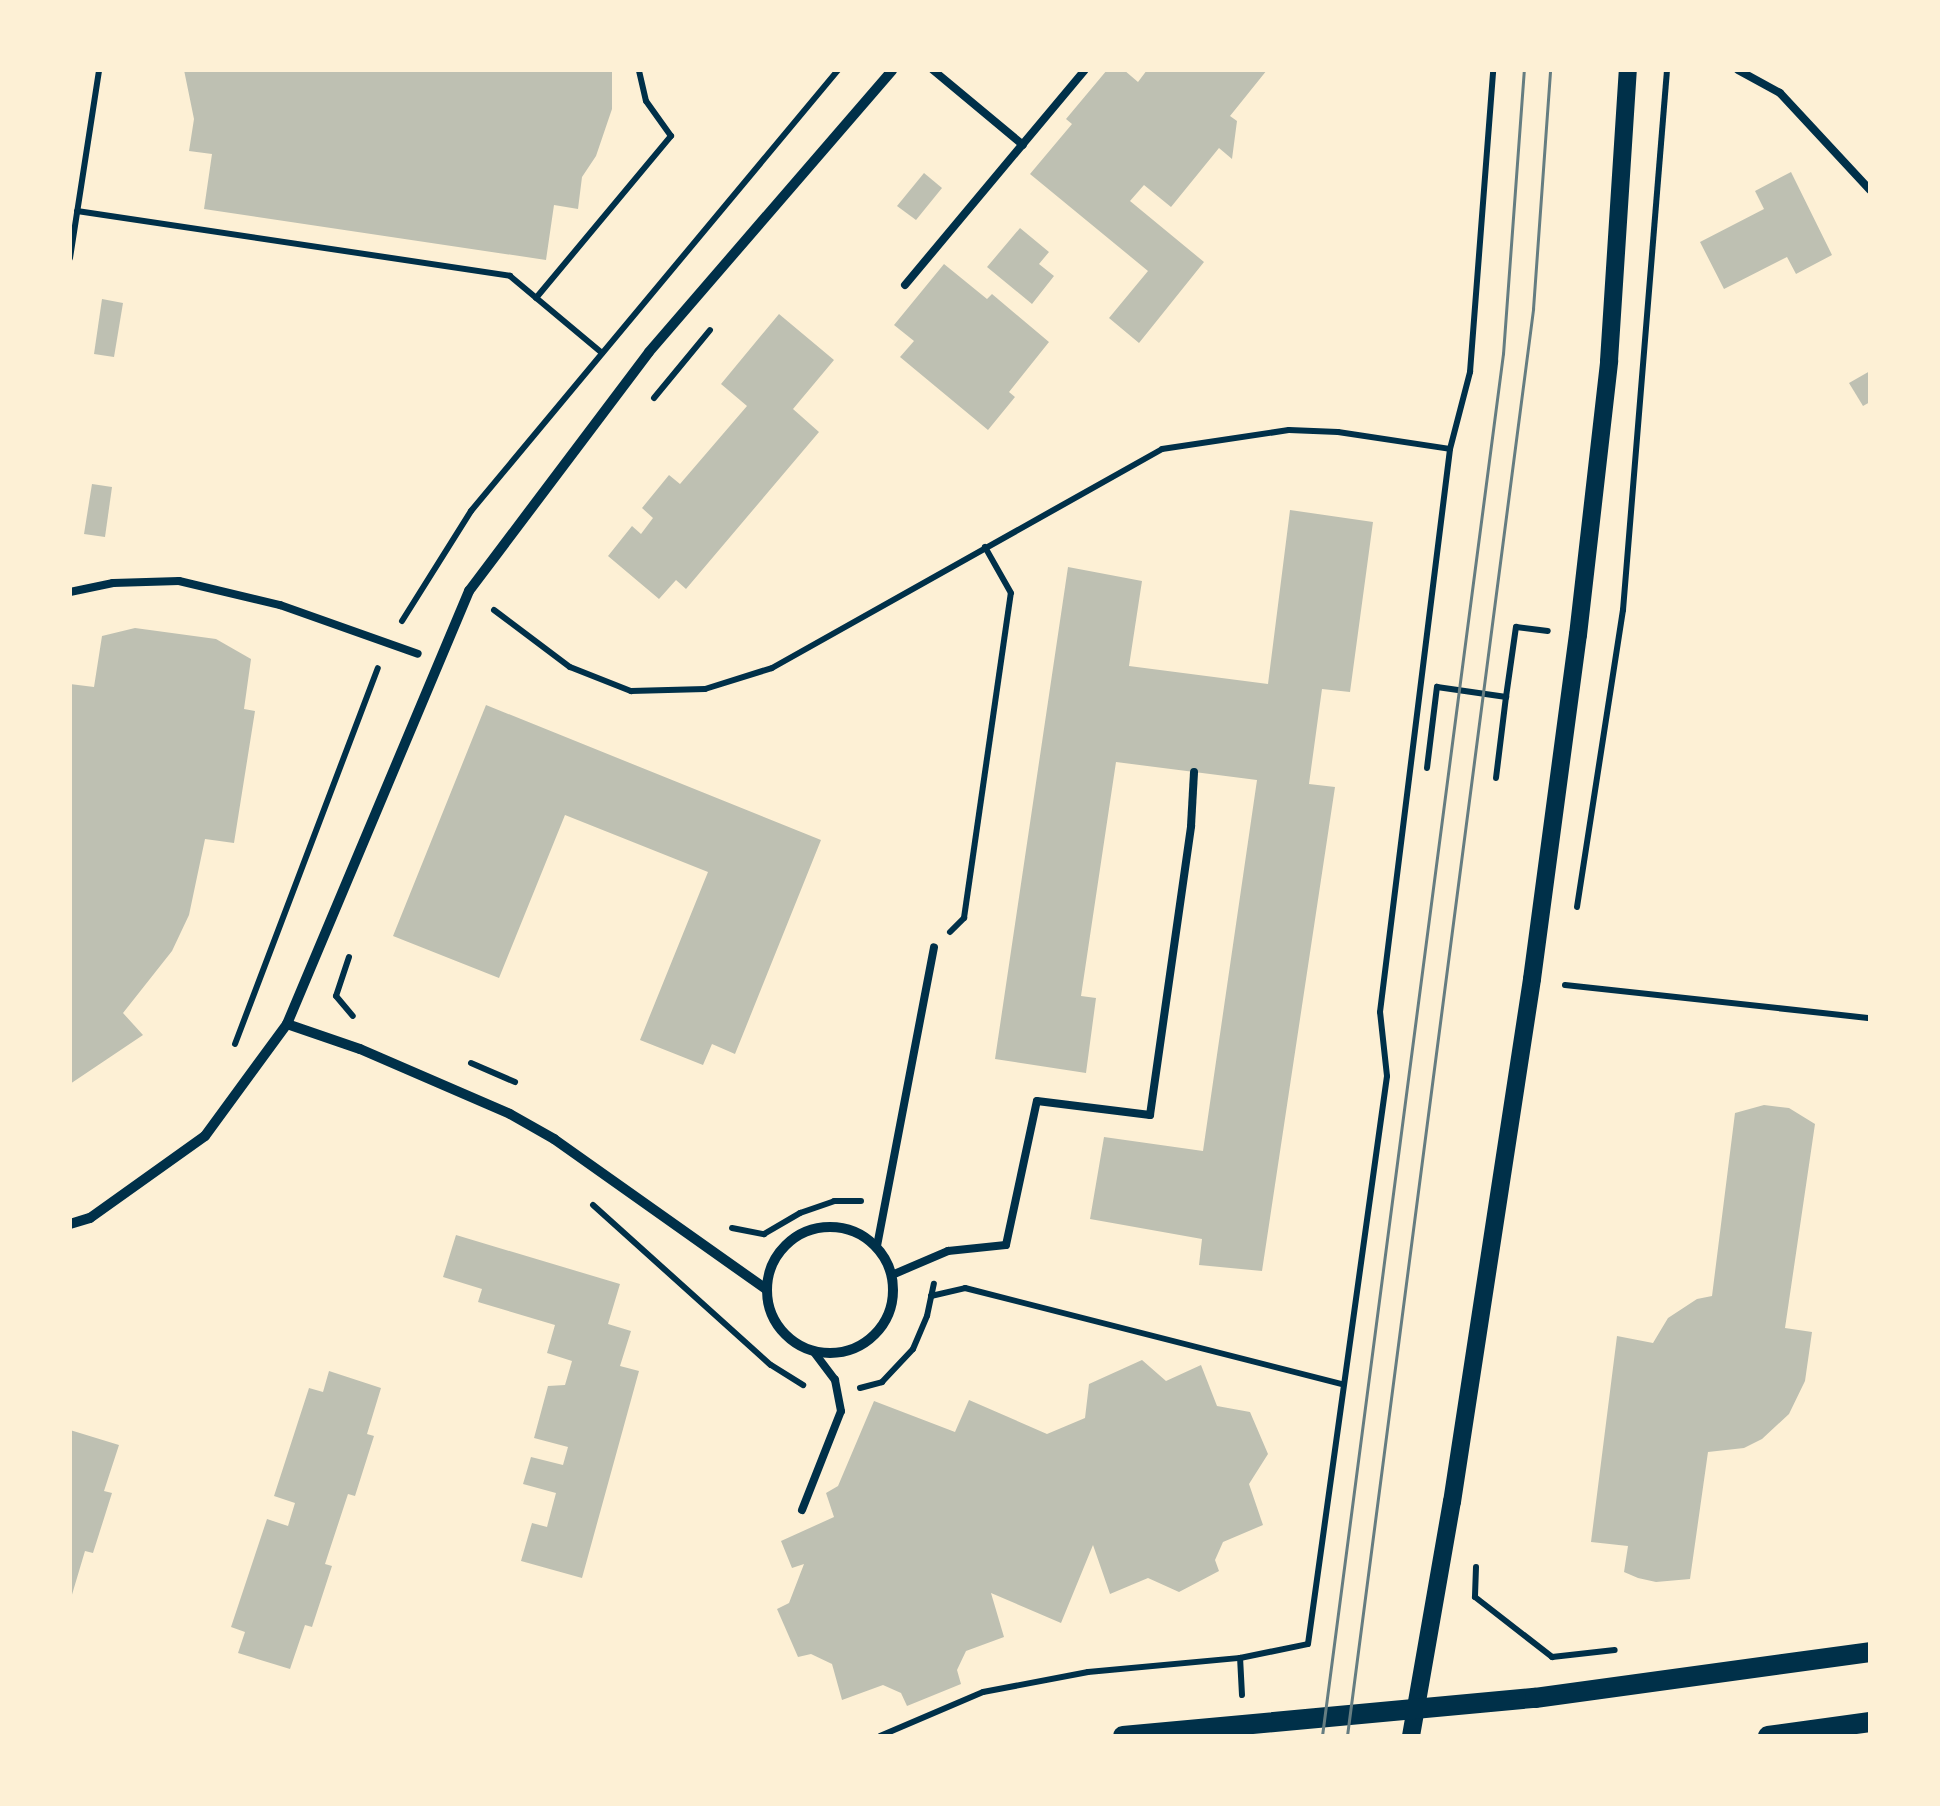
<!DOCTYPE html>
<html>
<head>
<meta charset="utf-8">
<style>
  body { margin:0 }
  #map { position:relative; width:1940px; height:1806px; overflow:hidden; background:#fdf0d5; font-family:"Space Grotesk",sans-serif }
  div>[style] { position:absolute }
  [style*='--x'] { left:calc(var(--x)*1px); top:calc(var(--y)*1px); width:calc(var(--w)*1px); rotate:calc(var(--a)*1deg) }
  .building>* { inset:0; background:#bec0b2 }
  .path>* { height:6px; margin:-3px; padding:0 3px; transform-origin:3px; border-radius:3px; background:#003049 }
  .service>* { height:8px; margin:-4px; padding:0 4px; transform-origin:4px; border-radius:4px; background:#003049 }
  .minor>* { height:10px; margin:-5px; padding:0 5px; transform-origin:5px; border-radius:5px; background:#003049 }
  .minor>.ring { margin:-5px; padding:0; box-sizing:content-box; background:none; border:10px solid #003049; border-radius:50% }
  .tertiary>* { height:18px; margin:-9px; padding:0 9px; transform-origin:9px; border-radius:9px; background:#003049 }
  .secondary>* { height:20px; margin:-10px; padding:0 10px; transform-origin:10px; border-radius:10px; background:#003049 }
  .tram>* { height:2.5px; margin:-1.25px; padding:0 1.25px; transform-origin:1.25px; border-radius:1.25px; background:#657d81 }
  span { translate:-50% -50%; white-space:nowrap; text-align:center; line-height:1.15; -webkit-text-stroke:10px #fdf0d5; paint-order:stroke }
  .frame { position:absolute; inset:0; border:72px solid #fdf0d5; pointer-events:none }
</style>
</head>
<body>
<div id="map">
  <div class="building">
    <i style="clip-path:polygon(184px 70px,612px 70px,612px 109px,596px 156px,582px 177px,578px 209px,554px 205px,546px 260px,204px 209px,212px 154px,189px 151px,194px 119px)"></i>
    <i style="clip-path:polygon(1107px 70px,1124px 70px,1138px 82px,1147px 70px,1267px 70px,1230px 116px,1237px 121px,1232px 159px,1219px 148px,1171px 207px,1144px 185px,1130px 201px,1204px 262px,1139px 343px,1109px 318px,1148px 271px,1030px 174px,1072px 124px,1066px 119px)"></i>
    <i style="clip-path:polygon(1791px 172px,1832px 255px,1796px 274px,1787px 257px,1724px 289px,1700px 242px,1764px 209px,1755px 191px)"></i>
    <i style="clip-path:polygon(924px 173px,942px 188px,916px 220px,897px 206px)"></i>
    <i style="clip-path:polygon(1020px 228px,1049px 252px,1039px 264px,1054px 276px,1032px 304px,987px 267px)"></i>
    <i style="clip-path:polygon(944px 264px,987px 299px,992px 294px,1049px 342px,1009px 392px,1015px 397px,988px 430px,900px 357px,914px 341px,894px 325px)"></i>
    <i style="clip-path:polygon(102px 299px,123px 303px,114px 357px,94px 354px)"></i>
    <i style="clip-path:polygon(779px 314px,834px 360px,793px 409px,819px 432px,686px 589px,676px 580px,659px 599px,608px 556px,632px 526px,641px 534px,653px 518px,642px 508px,669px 475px,680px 484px,747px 406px,721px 384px)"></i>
    <i style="clip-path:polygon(1870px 371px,1870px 402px,1863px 406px,1849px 383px)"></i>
    <i style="clip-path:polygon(92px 484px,112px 487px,105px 537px,84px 534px)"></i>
    <i style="clip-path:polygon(1290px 510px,1373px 522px,1350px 692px,1322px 689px,1309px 784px,1335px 787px,1262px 1271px,1199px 1265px,1202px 1239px,1090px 1219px,1104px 1137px,1203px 1151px,1257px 780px,1116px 762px,1081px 996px,1096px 998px,1086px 1073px,995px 1059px,1068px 567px,1142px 581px,1129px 666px,1268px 684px)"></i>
    <i style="clip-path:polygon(135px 628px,216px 639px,251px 659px,244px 709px,255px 711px,234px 843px,205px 839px,189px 915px,172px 951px,123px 1013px,143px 1035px,70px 1084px,70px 684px,94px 687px,102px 636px)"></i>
    <i style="clip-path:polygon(486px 705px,821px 840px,735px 1054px,712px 1044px,703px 1065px,640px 1040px,708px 872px,565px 815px,499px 978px,393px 936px)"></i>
    <i style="clip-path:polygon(1764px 1105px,1789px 1108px,1815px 1124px,1785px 1328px,1812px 1332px,1805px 1381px,1789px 1414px,1762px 1439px,1744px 1448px,1708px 1452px,1690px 1579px,1656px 1582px,1638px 1578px,1624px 1572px,1628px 1546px,1591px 1542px,1617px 1336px,1653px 1343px,1668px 1318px,1697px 1299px,1712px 1296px,1735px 1113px)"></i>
    <i style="clip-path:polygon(456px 1235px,620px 1284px,608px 1324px,631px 1331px,620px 1366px,639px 1371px,582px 1578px,521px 1561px,532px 1523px,547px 1527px,556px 1493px,523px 1484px,531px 1457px,563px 1465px,568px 1447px,534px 1438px,548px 1386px,565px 1385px,572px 1361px,547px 1353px,555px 1325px,478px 1302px,482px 1289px,443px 1277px)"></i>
    <i style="clip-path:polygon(1142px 1360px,1166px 1381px,1201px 1365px,1217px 1406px,1250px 1412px,1268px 1454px,1249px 1484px,1263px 1525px,1223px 1542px,1215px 1560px,1219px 1571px,1179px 1592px,1148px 1578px,1110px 1594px,1093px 1545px,1061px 1623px,991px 1593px,1004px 1637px,966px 1651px,957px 1670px,961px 1684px,907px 1706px,901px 1693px,883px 1685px,842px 1700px,832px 1664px,811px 1654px,798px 1657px,777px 1609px,789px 1603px,804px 1564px,792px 1568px,781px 1541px,834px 1517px,826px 1493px,838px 1486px,874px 1401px,955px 1432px,969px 1400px,1047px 1434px,1085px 1418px,1089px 1384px)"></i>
    <i style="clip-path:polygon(329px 1371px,381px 1388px,367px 1434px,374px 1436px,355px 1496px,348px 1494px,325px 1564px,332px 1566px,312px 1627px,305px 1625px,290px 1669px,238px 1653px,245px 1632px,231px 1627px,267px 1519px,288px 1526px,295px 1503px,274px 1496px,309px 1388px,323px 1392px)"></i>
    <i style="clip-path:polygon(70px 1430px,119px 1445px,104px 1491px,112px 1493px,93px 1553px,85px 1551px,71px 1598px)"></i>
  </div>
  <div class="path">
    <i style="--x:77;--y:211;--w:438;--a:8.5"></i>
    <i style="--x:510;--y:276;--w:120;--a:39.9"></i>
    <i style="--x:70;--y:258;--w:190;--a:-81.2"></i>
    <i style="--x:536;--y:298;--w:211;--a:-50.2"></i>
    <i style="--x:671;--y:136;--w:43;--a:-125.5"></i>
    <i style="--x:646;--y:101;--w:32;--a:-103"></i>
    <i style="--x:654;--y:398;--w:88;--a:-50.5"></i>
    <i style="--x:494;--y:610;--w:95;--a:36.9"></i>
    <i style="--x:570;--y:667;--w:66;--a:21.5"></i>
    <i style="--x:631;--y:691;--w:74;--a:-1.5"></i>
    <i style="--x:705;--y:689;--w:70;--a:-17.4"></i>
    <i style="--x:772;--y:668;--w:447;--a:-29.3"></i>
    <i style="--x:1162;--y:449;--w:128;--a:-8.5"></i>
    <i style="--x:1289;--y:430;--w:49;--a:2.3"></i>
    <i style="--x:1338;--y:432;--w:113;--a:8.6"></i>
    <i style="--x:402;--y:621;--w:130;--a:-57.9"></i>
    <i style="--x:471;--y:511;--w:574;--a:-50.23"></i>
    <i style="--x:1427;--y:768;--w:82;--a:-83"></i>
    <i style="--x:1437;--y:687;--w:70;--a:8.2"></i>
    <i style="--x:1506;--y:697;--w:71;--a:-81.9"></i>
    <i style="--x:1516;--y:627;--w:32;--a:7"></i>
    <i style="--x:1496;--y:778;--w:82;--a:-83"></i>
    <i style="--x:1577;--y:907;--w:301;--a:-81.2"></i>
    <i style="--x:1623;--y:610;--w:542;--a:-85.34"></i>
    <i style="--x:950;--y:932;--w:20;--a:-45"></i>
    <i style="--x:964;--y:918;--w:328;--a:-81.8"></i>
    <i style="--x:1011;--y:593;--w:53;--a:-119.5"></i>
    <i style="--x:349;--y:957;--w:41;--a:108.4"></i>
    <i style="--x:336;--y:996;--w:26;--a:50"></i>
    <i style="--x:1565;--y:985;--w:307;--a:6.2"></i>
    <i style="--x:235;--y:1044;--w:402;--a:-69.2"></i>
    <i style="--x:471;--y:1063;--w:48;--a:23.4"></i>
    <i style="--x:593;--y:1205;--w:239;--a:42"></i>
    <i style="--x:771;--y:1365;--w:38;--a:32"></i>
    <i style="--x:732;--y:1228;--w:33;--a:11"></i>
    <i style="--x:764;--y:1234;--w:42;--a:-30.3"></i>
    <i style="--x:800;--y:1213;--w:36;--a:-19"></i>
    <i style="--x:834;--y:1201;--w:27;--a:0"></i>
    <i style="--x:931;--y:1296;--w:35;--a:-13"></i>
    <i style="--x:965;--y:1288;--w:390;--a:14.3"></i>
    <i style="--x:860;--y:1388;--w:23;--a:-15"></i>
    <i style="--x:882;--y:1382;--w:45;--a:-46.8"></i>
    <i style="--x:913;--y:1349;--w:36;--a:-67"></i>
    <i style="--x:927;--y:1316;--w:33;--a:-78"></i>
    <i style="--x:1476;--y:1567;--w:30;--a:92"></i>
    <i style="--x:1475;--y:1597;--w:98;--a:37.9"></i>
    <i style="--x:1552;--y:1657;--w:63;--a:-6.3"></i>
    <i style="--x:1242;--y:1695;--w:37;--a:-93"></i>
    <i style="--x:1240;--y:1658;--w:69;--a:-11.6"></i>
    <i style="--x:1308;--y:1644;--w:573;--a:-82.08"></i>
    <i style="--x:1387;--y:1076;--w:64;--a:-96.2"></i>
    <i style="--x:1380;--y:1012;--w:567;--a:-82.91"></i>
    <i style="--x:1450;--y:449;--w:80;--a:-75.4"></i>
    <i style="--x:1470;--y:372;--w:303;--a:-85.6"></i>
    <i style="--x:880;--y:1736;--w:112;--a:-23.1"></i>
    <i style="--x:983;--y:1692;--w:107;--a:-10.8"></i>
    <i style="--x:1088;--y:1672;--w:153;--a:-5.3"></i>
  </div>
  <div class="service">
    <i style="--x:933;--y:70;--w:117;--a:39.8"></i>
    <i style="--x:1738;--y:70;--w:48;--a:28.7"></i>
    <i style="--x:1780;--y:93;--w:132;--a:47.1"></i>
    <i style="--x:905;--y:285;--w:280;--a:-50.1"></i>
    <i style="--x:70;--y:592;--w:44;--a:-11.8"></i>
    <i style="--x:113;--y:583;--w:66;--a:-1.7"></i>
    <i style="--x:179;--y:581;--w:104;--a:13.4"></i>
    <i style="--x:280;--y:605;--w:146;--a:19.5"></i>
    <i style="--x:877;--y:1246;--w:304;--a:-79.2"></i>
    <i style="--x:892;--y:1275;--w:61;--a:-23.2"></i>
    <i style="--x:948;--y:1251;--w:58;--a:-5.9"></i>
    <i style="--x:1006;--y:1245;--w:147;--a:-77.9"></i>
    <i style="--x:1037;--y:1101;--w:114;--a:7.1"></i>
    <i style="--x:1150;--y:1115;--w:292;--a:-81.9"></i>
    <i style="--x:1191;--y:826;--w:54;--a:-86.8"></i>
    <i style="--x:802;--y:1510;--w:106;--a:-68.5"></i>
    <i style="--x:841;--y:1411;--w:32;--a:-101"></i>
    <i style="--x:835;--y:1380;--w:36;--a:-127"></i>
  </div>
  <div class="minor">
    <i style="--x:287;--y:1024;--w:77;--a:18.9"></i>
    <i style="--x:360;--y:1049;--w:163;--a:23.4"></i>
    <i style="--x:510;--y:1114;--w:51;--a:29.6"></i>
    <i style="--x:554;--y:1139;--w:260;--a:35.3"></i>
    <i style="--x:70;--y:1224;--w:21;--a:-17"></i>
    <i style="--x:90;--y:1218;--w:141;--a:-35.5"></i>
    <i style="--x:205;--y:1136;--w:139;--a:-53.8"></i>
    <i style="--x:287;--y:1024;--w:470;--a:-67.2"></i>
    <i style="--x:469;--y:591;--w:299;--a:-53"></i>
    <i style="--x:649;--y:352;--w:372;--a:-49.2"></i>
    <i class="ring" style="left:767px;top:1227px;width:116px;height:116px"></i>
  </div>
  <div class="tertiary">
    <i style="--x:1411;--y:1736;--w:238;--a:-80.1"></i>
    <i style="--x:1452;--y:1502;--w:529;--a:-81.3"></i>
    <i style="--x:1532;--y:979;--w:347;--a:-82.4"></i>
    <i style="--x:1578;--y:635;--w:276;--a:-83.5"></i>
    <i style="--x:1609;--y:361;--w:292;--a:-86.3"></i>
  </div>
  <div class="secondary">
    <i style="--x:1123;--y:1736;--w:414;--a:-5.3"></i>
    <i style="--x:1535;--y:1698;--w:338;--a:-7.8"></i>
    <i style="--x:1768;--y:1736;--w:103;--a:-7.8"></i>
  </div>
  <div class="tram">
    <i style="--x:1322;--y:1736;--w:1394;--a:-82.54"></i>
    <i style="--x:1503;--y:354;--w:285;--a:-85.8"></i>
    <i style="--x:1347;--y:1736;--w:1439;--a:-82.57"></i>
    <i style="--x:1533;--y:309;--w:240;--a:-85.9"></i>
  </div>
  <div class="frame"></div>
</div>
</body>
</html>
